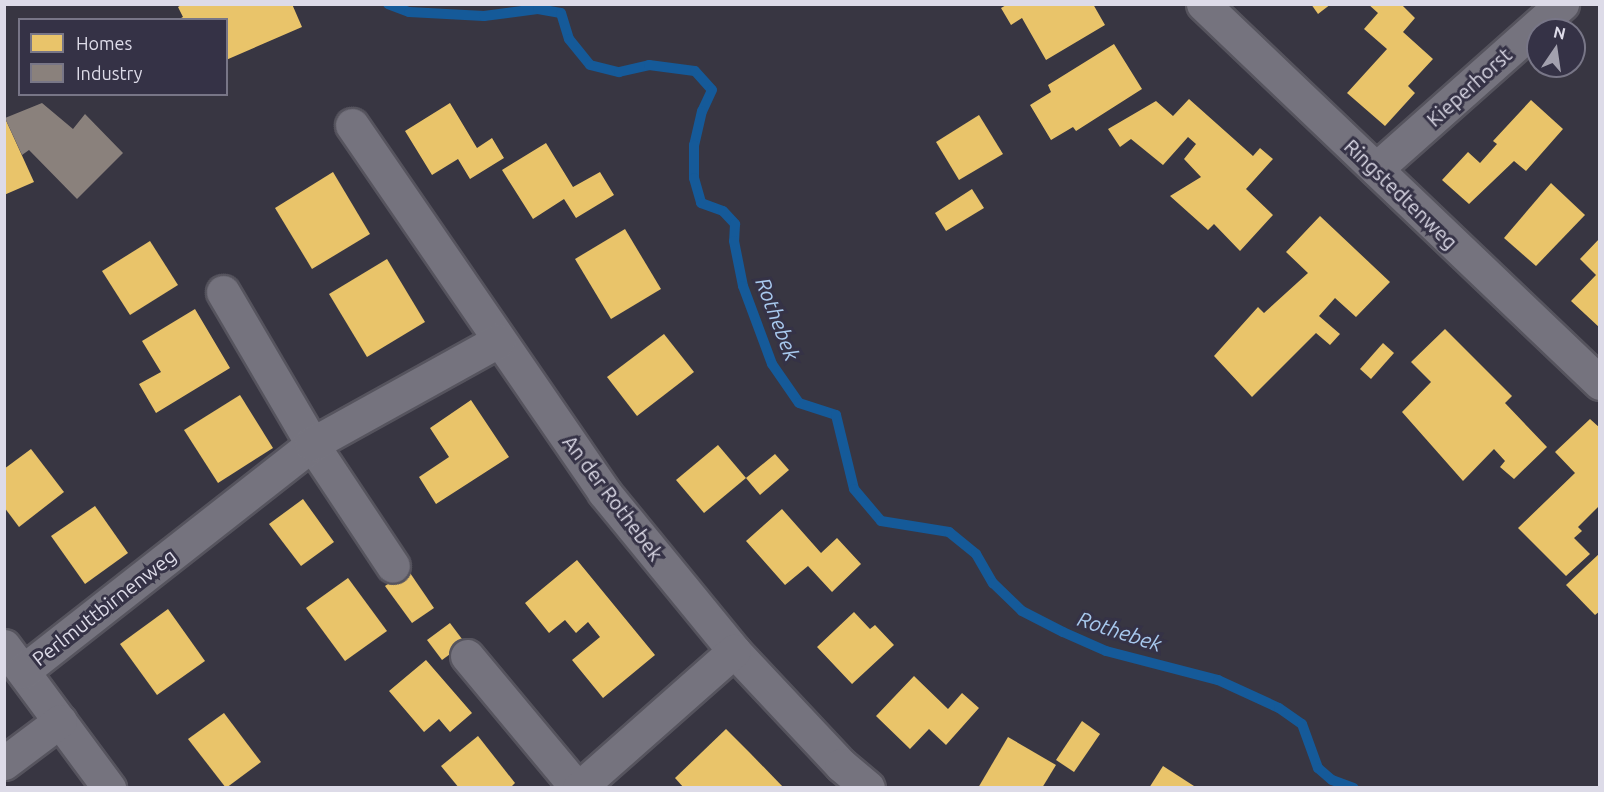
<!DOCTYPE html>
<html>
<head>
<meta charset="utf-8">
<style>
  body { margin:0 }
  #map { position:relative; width:1604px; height:792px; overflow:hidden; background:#383642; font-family:Ubuntu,sans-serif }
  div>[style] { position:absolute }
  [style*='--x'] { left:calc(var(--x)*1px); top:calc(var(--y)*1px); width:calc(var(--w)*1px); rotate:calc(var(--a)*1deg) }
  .homes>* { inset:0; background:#e9c46a }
  .industry>* { inset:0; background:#8a817c }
  .stream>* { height:10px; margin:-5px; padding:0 5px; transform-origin:5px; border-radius:5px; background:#155a99 }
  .roads { filter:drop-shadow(2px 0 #56545e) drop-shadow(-2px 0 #56545e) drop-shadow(0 2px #56545e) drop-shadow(0 -2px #56545e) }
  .minor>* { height:33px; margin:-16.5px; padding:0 16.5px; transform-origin:16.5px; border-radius:16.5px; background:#75737e }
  span { translate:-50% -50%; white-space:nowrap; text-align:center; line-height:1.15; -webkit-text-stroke:6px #353246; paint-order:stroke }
  .street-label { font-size:20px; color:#dddbe8 }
  .water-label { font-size:21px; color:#a8c9ee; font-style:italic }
  .frame { position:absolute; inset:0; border:6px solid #dddbe8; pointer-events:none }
  .legend { position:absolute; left:18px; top:18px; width:210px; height:78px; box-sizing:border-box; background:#353246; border:2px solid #787687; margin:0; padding:8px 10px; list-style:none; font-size:18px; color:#dddbe8 }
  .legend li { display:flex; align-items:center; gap:12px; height:30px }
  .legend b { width:30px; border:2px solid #787687 }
  .north { position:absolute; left:1526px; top:18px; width:60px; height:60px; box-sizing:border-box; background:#353246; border:2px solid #787687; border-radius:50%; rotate:13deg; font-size:16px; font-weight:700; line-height:24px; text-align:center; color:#dddbe8 }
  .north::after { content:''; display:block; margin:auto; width:21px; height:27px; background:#a3a1ae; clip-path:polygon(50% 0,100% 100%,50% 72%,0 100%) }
</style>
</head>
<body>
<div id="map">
  <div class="homes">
    <i style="clip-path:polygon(183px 4px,292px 4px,302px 27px,226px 60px,226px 20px,177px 20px,183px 17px,178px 7px)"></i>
    <i style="clip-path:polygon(1008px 4px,1093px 4px,1105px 25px,1046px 60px,1022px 18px,1011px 25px,1001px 8px)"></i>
    <i style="clip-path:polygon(1311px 4px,1331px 4px,1318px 14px)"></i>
    <i style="clip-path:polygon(1368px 4px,1401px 4px,1415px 18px,1403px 32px,1433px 59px,1408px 86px,1415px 93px,1385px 126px,1347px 93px,1387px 49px,1364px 29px,1378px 13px)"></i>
    <i style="clip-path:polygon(1114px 44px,1142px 89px,1076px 131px,1073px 127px,1051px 140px,1030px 105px,1051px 92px,1048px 85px)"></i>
    <i style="clip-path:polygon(1189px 99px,1253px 156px,1260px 148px,1273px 159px,1246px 189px,1273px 215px,1240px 251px,1214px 224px,1208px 230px,1170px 196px,1201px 177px,1184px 159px,1196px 144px,1188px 137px,1163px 165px,1131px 139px,1120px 147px,1108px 129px,1156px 101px,1173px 116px)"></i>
    <i style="clip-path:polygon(1531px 100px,1563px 129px,1526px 171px,1514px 161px,1469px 204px,1442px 180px,1468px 152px,1480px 163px,1497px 144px,1493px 141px)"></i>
    <i style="clip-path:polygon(450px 103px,477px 148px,492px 138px,504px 158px,470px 179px,458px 159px,432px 175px,405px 131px)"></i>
    <i style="clip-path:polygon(979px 115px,1003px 154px,959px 180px,936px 142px)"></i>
    <i style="clip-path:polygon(4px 116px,34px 182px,4px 195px)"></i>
    <i style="clip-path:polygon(546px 143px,573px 187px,600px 172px,614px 195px,576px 218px,564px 199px,533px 219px,502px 170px)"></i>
    <i style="clip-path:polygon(333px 172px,370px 234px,312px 269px,275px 208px)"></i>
    <i style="clip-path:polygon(1551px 183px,1585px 215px,1536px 266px,1504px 238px)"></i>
    <i style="clip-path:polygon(972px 189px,984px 208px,946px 231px,935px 213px)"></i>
    <i style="clip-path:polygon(1320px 216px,1390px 282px,1356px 317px,1335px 298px,1319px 316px,1340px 334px,1330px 345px,1316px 333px,1252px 397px,1214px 356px,1258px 307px,1264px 313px,1308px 273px,1286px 252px)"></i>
    <i style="clip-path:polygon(625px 229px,661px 289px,611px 319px,575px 259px)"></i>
    <i style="clip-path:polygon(1600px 238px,1600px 328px,1571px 301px,1596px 275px,1580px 259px)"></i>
    <i style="clip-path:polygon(150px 241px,178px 285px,130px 315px,102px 271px)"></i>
    <i style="clip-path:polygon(387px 259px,425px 322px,367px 357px,329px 294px)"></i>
    <i style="clip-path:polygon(195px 309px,230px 368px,156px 413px,139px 384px,161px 372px,142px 341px)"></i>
    <i style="clip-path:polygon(1445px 329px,1512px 396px,1505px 403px,1547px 447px,1514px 479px,1500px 467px,1505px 461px,1494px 449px,1463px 481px,1402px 412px,1431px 382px,1411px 362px)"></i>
    <i style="clip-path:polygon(664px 334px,694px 372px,637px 416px,607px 377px)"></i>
    <i style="clip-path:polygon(1383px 343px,1394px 353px,1371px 379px,1360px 369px)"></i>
    <i style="clip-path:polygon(240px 395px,273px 448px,218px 483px,184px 430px)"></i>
    <i style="clip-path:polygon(471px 400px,509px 457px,436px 504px,419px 477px,449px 457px,430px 428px)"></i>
    <i style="clip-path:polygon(1590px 419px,1600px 428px,1600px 505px,1578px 527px,1582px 531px,1574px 538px,1590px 554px,1566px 576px,1518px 528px,1575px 473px,1555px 452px)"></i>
    <i style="clip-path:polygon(718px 445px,746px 478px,704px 513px,676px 480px)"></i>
    <i style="clip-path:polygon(31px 449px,64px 492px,19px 527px,4px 507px,4px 469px)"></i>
    <i style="clip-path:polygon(775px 454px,789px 470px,760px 495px,746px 478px)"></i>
    <i style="clip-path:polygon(303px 499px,334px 542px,301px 566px,269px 524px)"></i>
    <i style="clip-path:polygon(95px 506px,128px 553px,85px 584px,51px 536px)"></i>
    <i style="clip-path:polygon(782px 509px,821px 553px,837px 538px,861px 564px,832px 592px,808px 566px,785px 585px,746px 541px)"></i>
    <i style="clip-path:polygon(1600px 553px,1600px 611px,1595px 615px,1566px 585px)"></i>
    <i style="clip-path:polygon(577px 560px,655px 655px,603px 698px,572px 660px,600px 637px,588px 622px,576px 633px,565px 620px,549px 633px,525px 603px)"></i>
    <i style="clip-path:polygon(408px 570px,434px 608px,412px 623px,385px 586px)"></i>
    <i style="clip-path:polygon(348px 578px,387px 631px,345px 661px,306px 608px)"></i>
    <i style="clip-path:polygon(168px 609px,205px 661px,157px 695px,120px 644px)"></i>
    <i style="clip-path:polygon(854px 612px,870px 629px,875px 625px,894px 645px,852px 684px,817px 647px)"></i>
    <i style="clip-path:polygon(450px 623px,465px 643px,442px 660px,427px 640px)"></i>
    <i style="clip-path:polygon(426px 660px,472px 713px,450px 732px,439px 719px,424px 732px,389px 691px)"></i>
    <i style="clip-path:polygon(914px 676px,948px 709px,962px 693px,979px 708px,946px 745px,929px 729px,910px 749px,876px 716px)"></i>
    <i style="clip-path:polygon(224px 713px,261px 762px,226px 788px,188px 739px)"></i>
    <i style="clip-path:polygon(1082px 721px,1100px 734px,1074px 772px,1056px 760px)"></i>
    <i style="clip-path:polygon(726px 729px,749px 752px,784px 788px,684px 788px,675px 778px)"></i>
    <i style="clip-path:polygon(478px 736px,515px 783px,510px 788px,459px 788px,441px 766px)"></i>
    <i style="clip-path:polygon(1008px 737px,1056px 765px,1042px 788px,978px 788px)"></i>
    <i style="clip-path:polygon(1163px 766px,1194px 786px,1193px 788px,1149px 788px)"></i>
  </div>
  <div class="industry">
    <i style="clip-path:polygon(42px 103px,73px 129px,85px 114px,123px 153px,77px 199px,29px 150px,22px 155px,5px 118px)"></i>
  </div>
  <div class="stream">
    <i style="--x:388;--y:4;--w:22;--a:21"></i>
    <i style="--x:409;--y:12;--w:75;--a:3.1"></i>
    <i style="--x:484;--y:16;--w:54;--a:-7.4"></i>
    <i style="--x:538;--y:9;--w:23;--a:10"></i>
    <i style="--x:561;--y:13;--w:27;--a:73"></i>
    <i style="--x:569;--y:39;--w:33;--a:51"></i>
    <i style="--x:590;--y:65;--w:30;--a:14"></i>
    <i style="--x:619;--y:72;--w:31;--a:-13"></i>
    <i style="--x:649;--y:65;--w:46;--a:7.4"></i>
    <i style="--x:695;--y:71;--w:25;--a:48"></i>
    <i style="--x:712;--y:90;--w:23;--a:115"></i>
    <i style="--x:702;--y:111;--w:35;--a:103"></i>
    <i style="--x:694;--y:145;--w:33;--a:90"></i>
    <i style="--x:694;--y:178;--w:26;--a:74"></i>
    <i style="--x:701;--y:203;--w:23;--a:20"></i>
    <i style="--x:723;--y:211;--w:18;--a:47"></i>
    <i style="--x:735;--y:224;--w:17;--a:93"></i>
    <i style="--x:734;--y:241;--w:46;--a:78.7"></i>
    <i style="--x:743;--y:286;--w:83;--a:69.6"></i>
    <i style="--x:772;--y:364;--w:47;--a:55.3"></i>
    <i style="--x:799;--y:403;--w:39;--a:18"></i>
    <i style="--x:836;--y:415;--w:76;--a:76.3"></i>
    <i style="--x:854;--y:489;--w:42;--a:49.8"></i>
    <i style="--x:881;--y:521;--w:69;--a:9.2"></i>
    <i style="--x:949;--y:532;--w:35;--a:39"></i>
    <i style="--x:976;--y:554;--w:34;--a:60"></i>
    <i style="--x:993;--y:583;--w:40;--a:44"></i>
    <i style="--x:1022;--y:611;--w:46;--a:27.1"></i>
    <i style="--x:1063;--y:632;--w:47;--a:23.8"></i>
    <i style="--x:1106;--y:651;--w:116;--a:14.5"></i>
    <i style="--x:1218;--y:680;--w:67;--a:24.7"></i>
    <i style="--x:1279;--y:708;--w:28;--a:35"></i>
    <i style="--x:1302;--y:724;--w:47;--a:70"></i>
    <i style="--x:1318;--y:768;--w:18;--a:41"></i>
    <i style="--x:1332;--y:780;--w:23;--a:20"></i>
  </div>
  <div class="roads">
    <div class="minor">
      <i style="--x:1203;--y:4;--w:549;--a:43.67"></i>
      <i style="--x:352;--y:125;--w:445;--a:55.5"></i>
      <i style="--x:604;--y:492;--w:205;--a:50.7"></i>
      <i style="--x:734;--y:651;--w:156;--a:46.8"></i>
      <i style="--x:841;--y:765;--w:35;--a:40"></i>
      <i style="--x:1376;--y:169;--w:249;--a:-41.6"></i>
      <i style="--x:223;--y:292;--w:176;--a:59.6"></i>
      <i style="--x:312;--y:444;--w:146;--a:56.4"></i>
      <i style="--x:4;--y:646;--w:177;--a:53.5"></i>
      <i style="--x:467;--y:656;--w:172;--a:50.2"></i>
      <i style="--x:23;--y:671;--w:367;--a:-38.1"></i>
      <i style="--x:312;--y:444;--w:213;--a:-29"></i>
      <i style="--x:4;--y:763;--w:70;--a:-36.9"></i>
      <i style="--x:579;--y:788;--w:207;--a:-41.5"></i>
    </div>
  </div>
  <div class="street-label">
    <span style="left:1469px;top:87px;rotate:-42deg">Kieperhorst</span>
    <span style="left:1401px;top:194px;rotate:44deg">Ringstedtenweg</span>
    <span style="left:613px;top:498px;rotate:53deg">An der Rothebek</span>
    <span style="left:104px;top:607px;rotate:-38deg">Perlmuttbirnenweg</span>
  </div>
  <div class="water-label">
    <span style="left:778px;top:319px;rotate:69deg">Rothebek</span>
    <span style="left:1120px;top:631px;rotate:18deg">Rothebek</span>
  </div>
  <div class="frame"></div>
  <ul class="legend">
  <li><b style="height:16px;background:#e9c46a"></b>Homes</li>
  <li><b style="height:16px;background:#8a817c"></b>Industry</li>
  </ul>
  <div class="north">N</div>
</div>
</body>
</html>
